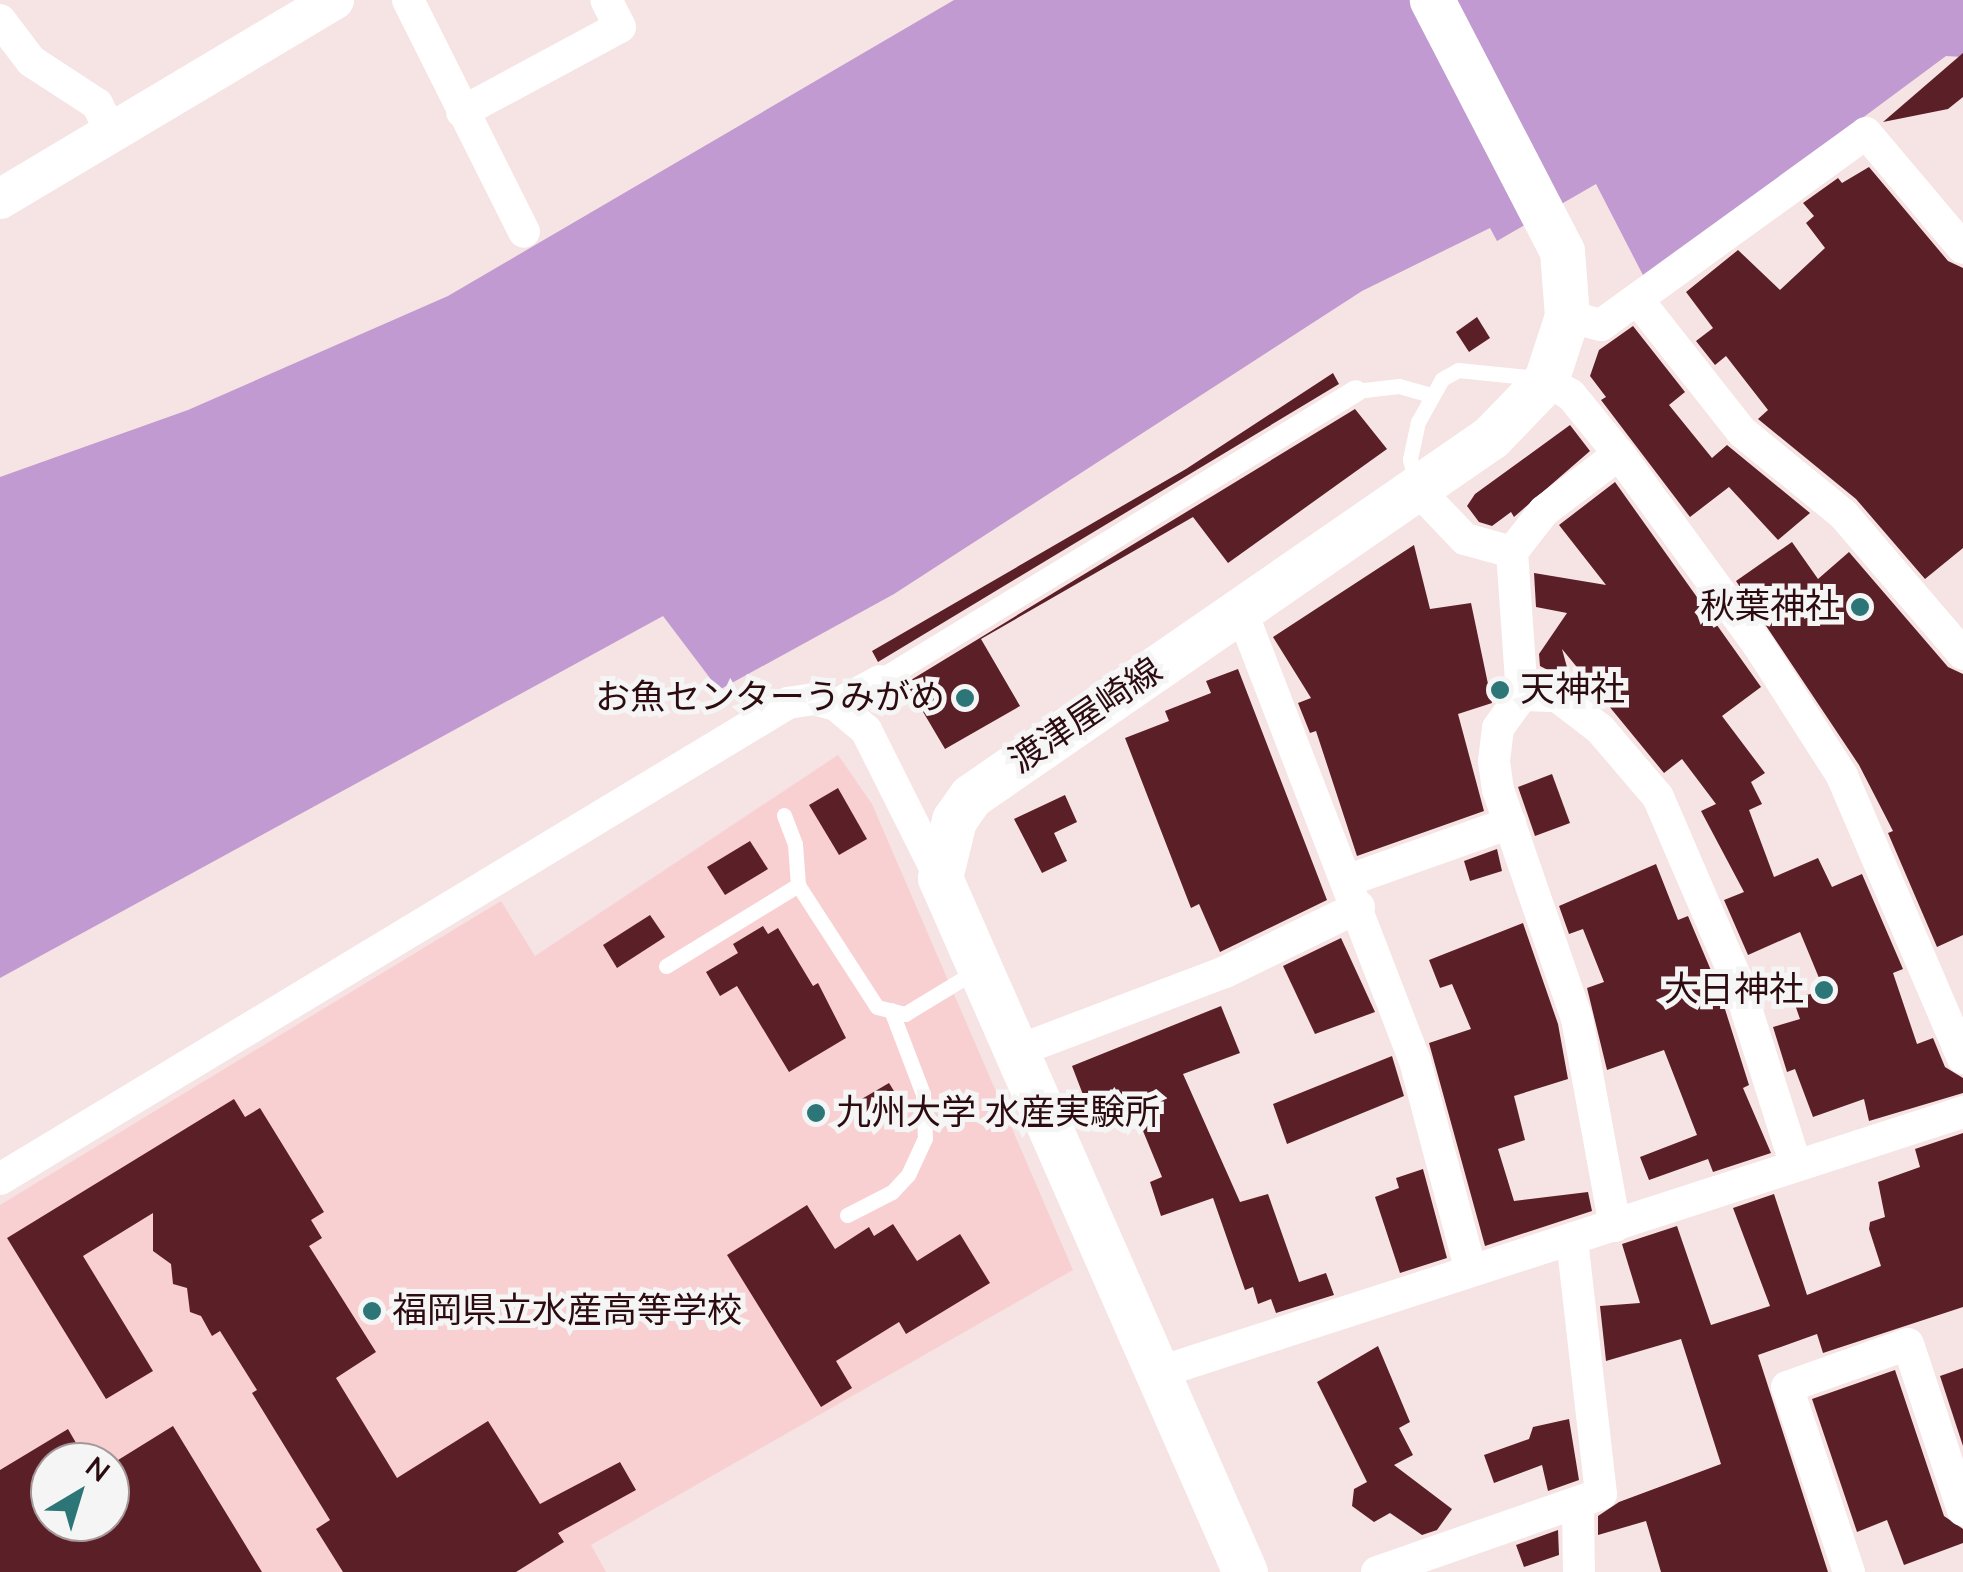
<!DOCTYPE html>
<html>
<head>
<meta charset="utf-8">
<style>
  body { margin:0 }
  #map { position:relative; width:1963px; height:1572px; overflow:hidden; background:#f6e3e3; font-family:"Nunito Sans","Noto Sans JP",sans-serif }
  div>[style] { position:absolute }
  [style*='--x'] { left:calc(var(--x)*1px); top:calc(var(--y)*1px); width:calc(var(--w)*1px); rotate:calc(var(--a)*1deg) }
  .built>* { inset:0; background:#f9d0d1 }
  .water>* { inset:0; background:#c09ad0 }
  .building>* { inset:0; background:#5b2027 }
  .service>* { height:15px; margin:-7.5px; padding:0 7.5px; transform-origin:7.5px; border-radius:7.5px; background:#fff }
  .pedestrian>* { height:22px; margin:-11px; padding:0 11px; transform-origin:11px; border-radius:11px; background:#fff }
  .minor>* { height:32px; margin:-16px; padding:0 16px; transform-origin:16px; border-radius:16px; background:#fff }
  .tertiary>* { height:40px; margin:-20px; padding:0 20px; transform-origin:20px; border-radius:20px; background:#fff }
  .secondary>* { height:45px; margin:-22.5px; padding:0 22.5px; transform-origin:22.5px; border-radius:22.5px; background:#fff }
  .dots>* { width:28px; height:28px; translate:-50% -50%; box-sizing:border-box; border:5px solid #f5f5f5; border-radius:50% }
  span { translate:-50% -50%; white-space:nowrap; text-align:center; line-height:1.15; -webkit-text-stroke:10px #f5f5f5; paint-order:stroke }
  .poi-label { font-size:35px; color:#2c0c10 }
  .right { translate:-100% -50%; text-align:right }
  .left { translate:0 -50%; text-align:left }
  .street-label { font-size:35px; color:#2c0c10 }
  .north { position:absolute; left:30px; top:1442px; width:100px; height:100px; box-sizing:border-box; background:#f5f5f5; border:2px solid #a59899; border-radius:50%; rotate:38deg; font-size:28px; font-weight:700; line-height:40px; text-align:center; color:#2c0c10 }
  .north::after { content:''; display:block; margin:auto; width:35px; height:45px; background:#2c7677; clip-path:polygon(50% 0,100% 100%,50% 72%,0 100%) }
</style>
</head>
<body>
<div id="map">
  <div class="built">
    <i style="clip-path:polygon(evenodd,838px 755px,872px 804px,1073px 1270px,591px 1545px,606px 1572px,0 1572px,0 1205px,501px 901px,535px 956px,838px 755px,50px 1462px,110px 1462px,110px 1522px,50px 1522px,50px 1462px)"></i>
  </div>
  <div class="water">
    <i style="clip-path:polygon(954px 0,1963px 0,1963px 57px,1946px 56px,1645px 279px,1596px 184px,1497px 241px,1490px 228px,1362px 291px,894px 594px,719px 690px,663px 616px,0 978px,0 477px,188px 410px,448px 296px)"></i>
  </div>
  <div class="building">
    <i style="clip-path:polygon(1963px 53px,1963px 97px,1948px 109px,1883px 122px)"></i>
    <i style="clip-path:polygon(1869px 167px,1948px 261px,1963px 268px,1963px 548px,1925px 579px,1856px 499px,1758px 419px,1768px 410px,1726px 356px,1715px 365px,1696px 341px,1713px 328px,1686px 292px,1738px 250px,1780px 290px,1825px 248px,1806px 223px,1814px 216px,1803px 203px,1838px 178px,1842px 183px)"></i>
    <i style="clip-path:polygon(1477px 317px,1490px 338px,1469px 352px,1456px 332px)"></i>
    <i style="clip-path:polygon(1633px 326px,1685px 392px,1669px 405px,1712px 458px,1727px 445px,1810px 513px,1778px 540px,1729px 487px,1690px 517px,1601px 400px,1606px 397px,1590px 376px,1599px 350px)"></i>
    <i style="clip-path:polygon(1333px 373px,1339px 384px,878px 662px,872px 651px,1186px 469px)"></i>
    <i style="clip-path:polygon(1355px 409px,1387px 449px,1228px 563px,1193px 517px,981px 639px,1020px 706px,945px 749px,906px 683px)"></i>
    <i style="clip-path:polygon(1570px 425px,1590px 451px,1514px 517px,1511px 512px,1492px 526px,1479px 522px,1467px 506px,1475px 494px)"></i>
    <i style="clip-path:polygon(1615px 482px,1761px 687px,1722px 716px,1765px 773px,1751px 782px,1762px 804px,1749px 810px,1774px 877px,1818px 858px,1832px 887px,1862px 874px,1903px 969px,1893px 973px,1917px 1044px,1933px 1038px,1945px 1067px,1963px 1078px,1963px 1093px,1869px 1121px,1864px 1099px,1813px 1117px,1795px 1069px,1787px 1072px,1773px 1027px,1800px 1019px,1793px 999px,1824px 990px,1800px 932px,1748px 955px,1724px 900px,1744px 892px,1701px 811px,1716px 804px,1682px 759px,1664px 773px,1562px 649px,1571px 682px,1540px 666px,1539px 654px,1567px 613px,1536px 607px,1534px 573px,1606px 585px,1559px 525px)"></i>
    <i style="clip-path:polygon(1792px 542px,1818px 579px,1849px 552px,1948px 667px,1963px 674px,1963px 935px,1937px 947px,1888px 833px,1893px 831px,1859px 765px,1736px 581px)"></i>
    <i style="clip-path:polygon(1414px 545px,1430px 609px,1471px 603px,1492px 703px,1458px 714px,1484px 811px,1357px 856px,1316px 731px,1310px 733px,1298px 703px,1311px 698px,1273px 637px)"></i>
    <i style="clip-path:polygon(1238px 669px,1327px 900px,1220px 952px,1199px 904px,1191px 908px,1125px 738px,1169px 721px,1165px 711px,1211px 693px,1206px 681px)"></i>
    <i style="clip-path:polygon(1552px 774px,1570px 823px,1535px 836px,1518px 787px)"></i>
    <i style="clip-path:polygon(838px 788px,867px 839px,839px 855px,809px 805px)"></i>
    <i style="clip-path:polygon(1065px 795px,1077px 822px,1054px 833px,1067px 861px,1042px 873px,1014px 819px)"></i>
    <i style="clip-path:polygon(750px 841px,768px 869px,725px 895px,707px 867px)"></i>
    <i style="clip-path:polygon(1497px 849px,1502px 871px,1470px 881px,1464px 861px)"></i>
    <i style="clip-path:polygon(1656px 864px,1678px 920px,1688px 916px,1718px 987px,1749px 1085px,1743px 1088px,1771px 1153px,1713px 1172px,1708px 1159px,1649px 1180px,1640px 1157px,1697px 1135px,1664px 1050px,1607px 1070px,1587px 988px,1604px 982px,1583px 929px,1569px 934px,1559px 906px)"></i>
    <i style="clip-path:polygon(650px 915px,665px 937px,617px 968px,603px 945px)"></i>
    <i style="clip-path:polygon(1523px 923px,1558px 1024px,1568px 1079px,1514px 1096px,1525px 1140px,1498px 1149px,1514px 1201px,1588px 1192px,1592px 1211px,1485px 1246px,1429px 1043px,1471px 1029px,1452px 984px,1440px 988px,1429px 960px)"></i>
    <i style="clip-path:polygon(763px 926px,768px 934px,778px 928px,813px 986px,818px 983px,846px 1038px,789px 1072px,737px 986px,720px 996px,706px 972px,738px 953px,733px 944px)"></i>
    <i style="clip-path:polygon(1341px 938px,1375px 1012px,1315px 1034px,1283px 966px)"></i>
    <i style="clip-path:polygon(1221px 1006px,1240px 1053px,1183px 1074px,1240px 1202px,1268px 1194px,1299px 1282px,1326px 1273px,1334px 1295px,1276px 1313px,1271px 1299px,1258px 1304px,1253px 1287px,1245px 1290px,1213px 1198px,1161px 1216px,1150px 1182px,1162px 1177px,1129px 1097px,1090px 1113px,1072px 1066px)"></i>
    <i style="clip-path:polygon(1392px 1056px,1404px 1096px,1287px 1144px,1273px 1104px)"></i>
    <i style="clip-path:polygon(889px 1083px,902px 1104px,861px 1129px,848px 1107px)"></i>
    <i style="clip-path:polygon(234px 1099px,245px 1117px,260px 1108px,324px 1212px,311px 1220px,322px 1238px,309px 1246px,376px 1352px,336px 1378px,397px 1478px,488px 1421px,540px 1504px,620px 1462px,636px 1490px,558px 1533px,564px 1542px,516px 1572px,343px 1572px,316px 1529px,330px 1520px,252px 1393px,257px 1390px,220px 1331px,212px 1336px,201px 1316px,190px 1312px,187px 1288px,173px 1284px,171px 1264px,153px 1251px,153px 1213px,83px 1256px,153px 1371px,106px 1399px,7px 1238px)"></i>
    <i style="clip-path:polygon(1963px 1133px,1963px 1307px,1823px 1353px,1817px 1334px,1758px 1355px,1828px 1572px,1661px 1572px,1646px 1521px,1598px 1535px,1598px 1516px,1619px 1502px,1721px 1464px,1681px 1339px,1606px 1361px,1600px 1306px,1640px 1303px,1622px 1244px,1677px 1226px,1711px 1325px,1770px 1306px,1733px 1208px,1774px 1194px,1807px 1295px,1881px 1266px,1869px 1229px,1870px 1222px,1885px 1217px,1878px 1182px,1920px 1167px,1915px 1149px)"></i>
    <i style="clip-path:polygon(1423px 1169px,1447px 1258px,1400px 1273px,1375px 1197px,1399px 1188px,1396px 1178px)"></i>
    <i style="clip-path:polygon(807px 1205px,835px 1249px,869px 1227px,874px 1236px,893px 1224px,917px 1261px,960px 1234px,990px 1283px,906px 1334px,899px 1322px,836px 1361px,852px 1388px,821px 1407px,727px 1255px)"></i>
    <i style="clip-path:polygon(1378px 1346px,1410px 1422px,1399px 1428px,1413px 1455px,1394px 1465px,1452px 1509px,1437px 1530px,1422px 1535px,1390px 1513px,1374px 1522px,1352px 1506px,1354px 1489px,1367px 1482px,1317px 1382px)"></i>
    <i style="clip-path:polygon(1963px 1368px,1963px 1446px,1940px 1376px)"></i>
    <i style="clip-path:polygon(1895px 1370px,1944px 1516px,1963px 1529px,1963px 1543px,1904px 1565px,1887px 1520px,1857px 1532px,1812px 1399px)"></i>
    <i style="clip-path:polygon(1569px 1419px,1579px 1480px,1548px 1491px,1542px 1465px,1494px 1483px,1484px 1455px,1529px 1439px,1533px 1427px)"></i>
    <i style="clip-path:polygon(173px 1426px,262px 1572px,0 1572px,0 1470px,68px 1429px,87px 1462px,50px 1462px,50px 1522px,110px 1522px,110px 1465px)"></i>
    <i style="clip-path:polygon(1558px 1530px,1559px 1555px,1524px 1567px,1516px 1545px)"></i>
  </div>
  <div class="service">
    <i style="--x:1356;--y:391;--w:43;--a:-6.6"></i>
    <i style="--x:1399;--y:386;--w:32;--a:16"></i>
    <i style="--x:1416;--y:485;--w:27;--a:-103"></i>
    <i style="--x:1410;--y:459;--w:38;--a:-78"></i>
    <i style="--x:1418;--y:422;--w:49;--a:-60.8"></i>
    <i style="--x:1442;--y:379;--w:18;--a:-29"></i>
    <i style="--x:1458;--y:370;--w:79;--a:5.8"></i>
    <i style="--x:798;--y:885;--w:145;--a:57.1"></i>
    <i style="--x:877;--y:1007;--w:29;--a:14"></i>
    <i style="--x:905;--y:1014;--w:81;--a:-31.3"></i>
    <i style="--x:666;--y:966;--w:155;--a:-31.5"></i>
    <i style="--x:798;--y:885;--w:41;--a:-94.2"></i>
    <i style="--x:795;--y:844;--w:31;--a:-111"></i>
    <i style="--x:847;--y:1215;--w:51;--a:-27.1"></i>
    <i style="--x:892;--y:1192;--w:23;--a:-47"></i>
    <i style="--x:908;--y:1175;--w:41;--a:-65.3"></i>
    <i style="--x:925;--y:1138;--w:44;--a:-92.6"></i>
    <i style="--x:923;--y:1094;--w:90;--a:-110.9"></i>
  </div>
  <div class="pedestrian">
    <i style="--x:880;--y:681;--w:557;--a:-31.35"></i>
  </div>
  <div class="minor">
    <i style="--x:408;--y:0;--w:259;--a:63.4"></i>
    <i style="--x:0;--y:20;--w:51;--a:52.9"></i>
    <i style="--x:31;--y:61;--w:79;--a:33.1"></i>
    <i style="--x:97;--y:104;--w:30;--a:63"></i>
    <i style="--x:462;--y:112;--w:179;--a:-28.3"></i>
    <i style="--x:620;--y:27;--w:30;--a:-117"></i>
    <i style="--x:1637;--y:299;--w:169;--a:51.7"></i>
    <i style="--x:1742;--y:432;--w:130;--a:39.1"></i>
    <i style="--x:1843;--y:514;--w:184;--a:49.4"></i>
    <i style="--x:1567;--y:316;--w:35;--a:15"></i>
    <i style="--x:1601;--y:325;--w:327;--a:-35.9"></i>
    <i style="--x:1866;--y:133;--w:150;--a:49.9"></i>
    <i style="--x:1546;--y:380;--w:29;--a:31"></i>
    <i style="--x:1571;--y:395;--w:76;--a:50.9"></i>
    <i style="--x:1619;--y:454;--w:238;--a:53.9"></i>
    <i style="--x:1759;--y:646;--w:154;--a:57.4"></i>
    <i style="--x:1842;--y:776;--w:307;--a:66.8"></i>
    <i style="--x:1417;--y:489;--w:69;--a:46.2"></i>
    <i style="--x:1465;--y:539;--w:49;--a:15.5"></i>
    <i style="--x:1241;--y:610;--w:483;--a:68.9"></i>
    <i style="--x:1415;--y:1061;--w:214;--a:75.1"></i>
    <i style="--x:1522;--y:695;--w:35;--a:2"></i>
    <i style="--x:1557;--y:696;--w:54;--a:37.5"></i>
    <i style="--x:1600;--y:729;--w:89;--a:49.5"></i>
    <i style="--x:1658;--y:797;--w:199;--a:66.7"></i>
    <i style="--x:1737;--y:980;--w:192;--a:72.4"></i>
    <i style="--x:836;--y:705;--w:50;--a:-28.6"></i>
    <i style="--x:1349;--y:880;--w:171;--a:-19.5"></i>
    <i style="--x:1017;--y:1051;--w:222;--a:-20.8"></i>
    <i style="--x:1225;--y:972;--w:149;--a:-25.9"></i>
    <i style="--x:0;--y:1179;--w:921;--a:-31.13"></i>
    <i style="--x:788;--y:703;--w:26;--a:-9"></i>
    <i style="--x:814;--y:699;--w:23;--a:15"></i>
    <i style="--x:836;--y:705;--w:39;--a:40"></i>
    <i style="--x:866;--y:730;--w:165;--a:63.4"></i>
    <i style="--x:1615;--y:1226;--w:210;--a:-100.4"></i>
    <i style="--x:1577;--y:1019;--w:242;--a:-109"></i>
    <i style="--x:1498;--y:790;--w:29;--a:-98"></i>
    <i style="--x:1494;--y:761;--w:33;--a:-83"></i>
    <i style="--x:1498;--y:728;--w:41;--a:-54"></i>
    <i style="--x:1522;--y:695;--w:143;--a:-94"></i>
    <i style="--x:1512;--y:552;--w:52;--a:-52"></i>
    <i style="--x:1544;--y:511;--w:94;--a:-37.2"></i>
    <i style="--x:1157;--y:1373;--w:847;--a:-17.94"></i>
    <i style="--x:1578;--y:1503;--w:69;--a:89.2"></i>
    <i style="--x:1377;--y:1572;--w:237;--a:-19.2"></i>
    <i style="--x:1601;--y:1494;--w:256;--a:-96.5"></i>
    <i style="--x:1849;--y:1572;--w:195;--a:-108.5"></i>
    <i style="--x:1787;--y:1387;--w:128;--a:-19.6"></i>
    <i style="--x:1908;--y:1344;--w:175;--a:71.7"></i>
  </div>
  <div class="tertiary">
    <i style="--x:0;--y:199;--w:389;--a:-30.8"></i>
  </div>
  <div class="secondary">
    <i style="--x:1245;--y:1572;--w:758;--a:-113.72"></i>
    <i style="--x:940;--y:878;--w:60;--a:-76.4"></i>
    <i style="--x:954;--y:820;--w:29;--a:-55"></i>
    <i style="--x:971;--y:796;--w:632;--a:-34.62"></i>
    <i style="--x:1491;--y:437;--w:79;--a:-46"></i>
    <i style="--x:1546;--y:380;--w:67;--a:-71.8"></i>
    <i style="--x:1567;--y:316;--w:65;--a:-94.4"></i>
    <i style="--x:1562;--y:251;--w:283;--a:-117.4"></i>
  </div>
  <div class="dots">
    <i style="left:1860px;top:607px;background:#2c7677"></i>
    <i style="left:1500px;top:690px;background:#2c7677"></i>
    <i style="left:965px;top:698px;background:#2c7677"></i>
    <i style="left:1824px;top:990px;background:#2c7677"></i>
    <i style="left:816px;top:1113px;background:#2c7677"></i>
    <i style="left:372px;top:1311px;background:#2c7677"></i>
  </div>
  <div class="poi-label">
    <span class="right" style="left:1840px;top:607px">秋葉神社</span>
    <span class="left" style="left:1520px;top:690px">天神社</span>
    <span class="right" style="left:945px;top:698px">お魚センターうみがめ</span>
    <span class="right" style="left:1804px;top:990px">大日神社</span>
    <span class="left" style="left:836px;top:1113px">九州大学 水産実験所</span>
    <span class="left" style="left:392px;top:1311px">福岡県立水産高等学校</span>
  </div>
  <div class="street-label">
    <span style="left:1086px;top:716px;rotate:-34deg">渡津屋崎線</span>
  </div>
  <div class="north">N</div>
</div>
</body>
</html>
